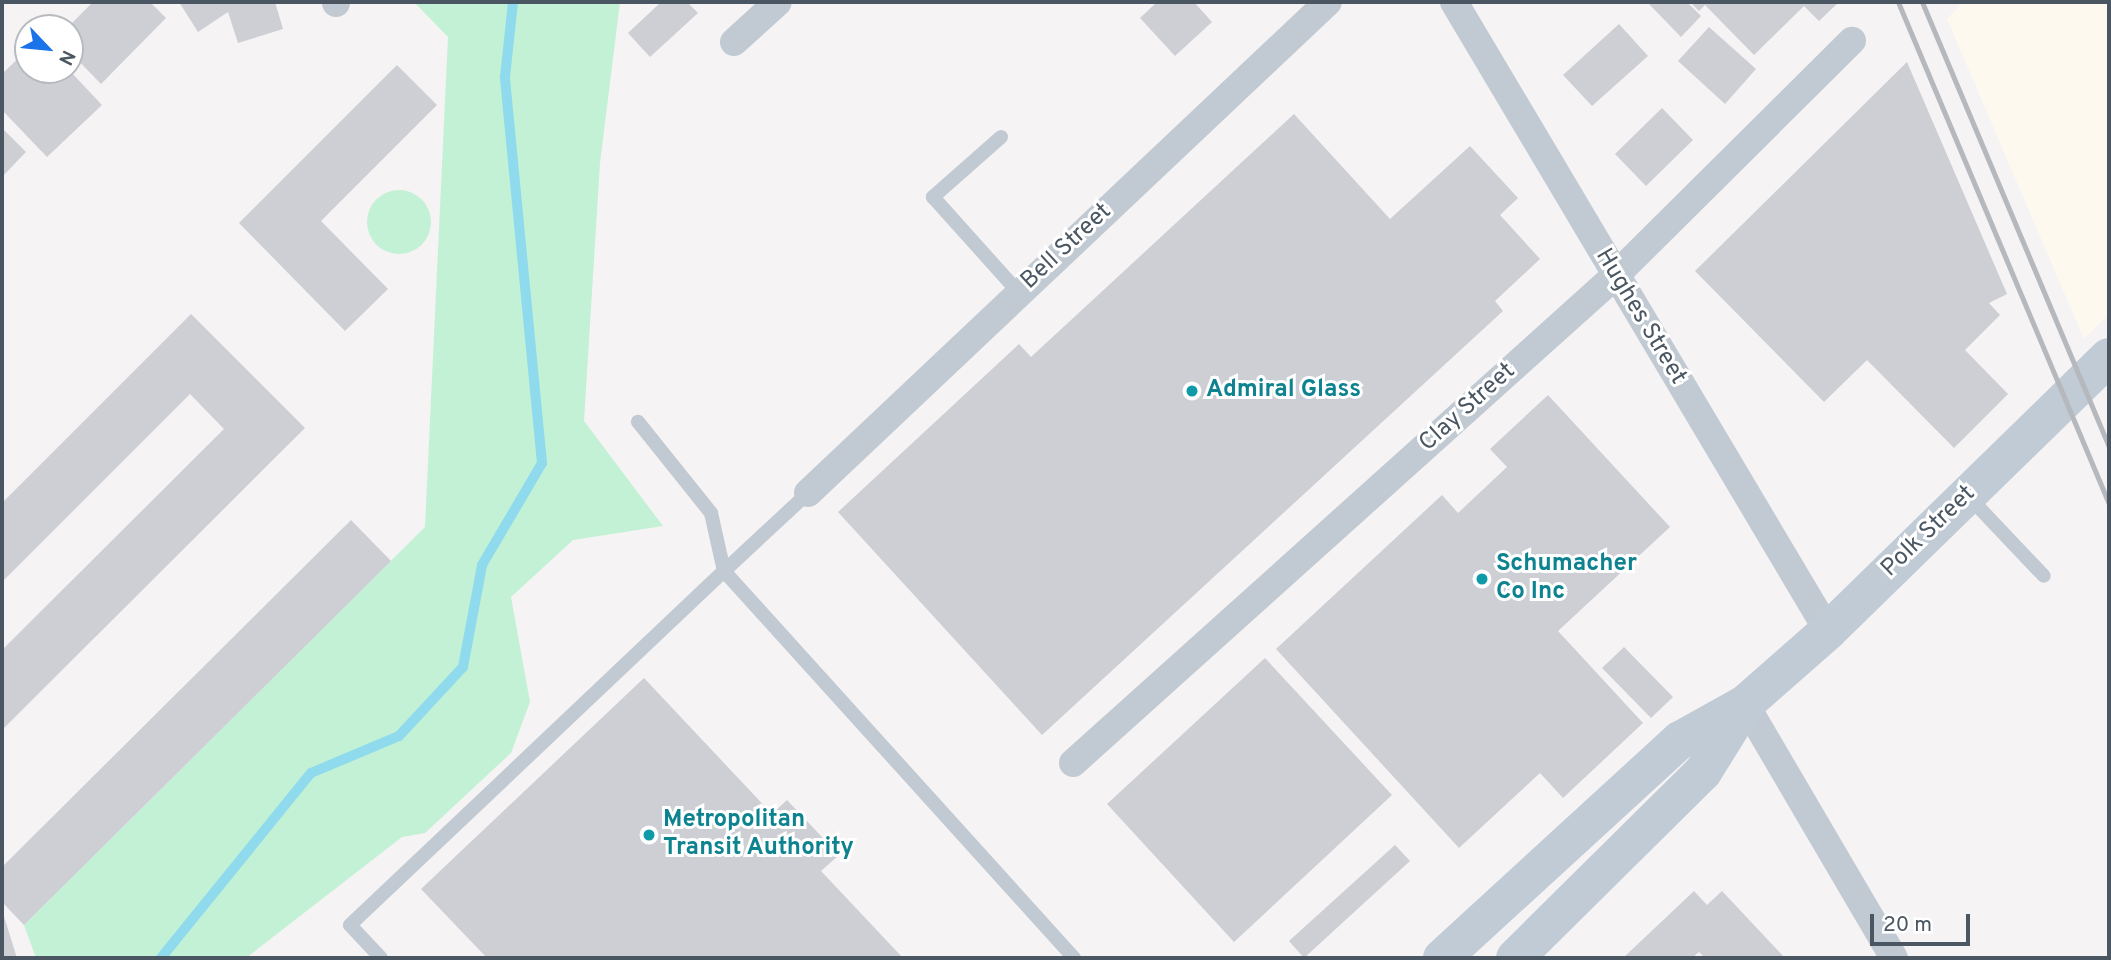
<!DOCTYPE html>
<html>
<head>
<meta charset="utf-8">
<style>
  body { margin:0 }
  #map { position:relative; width:2111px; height:960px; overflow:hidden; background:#f5f3f3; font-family:Overpass,sans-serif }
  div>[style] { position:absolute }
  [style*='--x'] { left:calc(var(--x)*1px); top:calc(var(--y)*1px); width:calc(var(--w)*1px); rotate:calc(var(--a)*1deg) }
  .commercial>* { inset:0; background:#fdf9ef }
  .green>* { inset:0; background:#c3f1d5 }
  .round { border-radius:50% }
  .stream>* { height:10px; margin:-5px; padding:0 5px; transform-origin:5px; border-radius:5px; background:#90daee }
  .building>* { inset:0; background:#cdcfd5 }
  .service>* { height:14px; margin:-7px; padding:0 7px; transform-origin:7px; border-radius:7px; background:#c1cad2 }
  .minor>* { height:28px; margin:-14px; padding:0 14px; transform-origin:14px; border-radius:14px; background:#c1cad2 }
  .secondary>* { height:38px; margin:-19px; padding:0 19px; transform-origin:19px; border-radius:19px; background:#c1cbd6 }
  .rail>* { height:5px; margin:-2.5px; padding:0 2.5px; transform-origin:2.5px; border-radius:2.5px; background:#b5b8bd }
  .dots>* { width:19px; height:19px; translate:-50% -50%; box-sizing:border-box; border:4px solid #fff; border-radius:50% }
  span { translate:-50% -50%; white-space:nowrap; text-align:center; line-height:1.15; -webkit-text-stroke:6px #fff; paint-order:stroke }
  .street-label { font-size:24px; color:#4a5661 }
  .culture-label { font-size:24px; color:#0d838f; font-weight:700 }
  .left { translate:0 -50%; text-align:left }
  .frame { position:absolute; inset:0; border:4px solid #4a5661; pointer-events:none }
  .north { position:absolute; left:14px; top:14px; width:70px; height:70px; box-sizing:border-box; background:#fff; border:2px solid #b7bbc0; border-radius:50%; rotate:116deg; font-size:19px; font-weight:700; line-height:28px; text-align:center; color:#4a5661 }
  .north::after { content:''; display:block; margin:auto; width:24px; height:32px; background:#1a73e8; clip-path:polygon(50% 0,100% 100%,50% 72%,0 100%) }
  .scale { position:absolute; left:1870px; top:914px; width:100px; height:32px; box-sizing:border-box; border:4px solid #4a5661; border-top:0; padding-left:9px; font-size:21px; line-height:24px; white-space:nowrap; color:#4a5661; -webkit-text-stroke:5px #fff; paint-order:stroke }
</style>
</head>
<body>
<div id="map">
  <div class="commercial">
    <i style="clip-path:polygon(1963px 2px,2109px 2px,2109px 314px,2084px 339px,1947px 19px)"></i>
  </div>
  <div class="green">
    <i style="clip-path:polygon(414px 2px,620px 2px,600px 163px,584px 421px,663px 526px,573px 540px,511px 597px,530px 702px,511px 753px,425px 833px,402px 837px,246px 958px,36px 958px,24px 925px,425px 527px,448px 37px)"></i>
    <i class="round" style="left:367px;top:190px;width:64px;height:64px"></i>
  </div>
  <div class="stream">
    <i style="--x:161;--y:958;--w:238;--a:-51"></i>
    <i style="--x:311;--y:773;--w:95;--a:-22.8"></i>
    <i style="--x:399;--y:736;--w:94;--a:-47.2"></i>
    <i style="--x:463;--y:667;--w:104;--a:-79.4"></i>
    <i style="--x:482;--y:565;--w:118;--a:-59.5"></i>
    <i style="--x:542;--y:463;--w:388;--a:-95.5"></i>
    <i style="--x:505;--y:77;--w:75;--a:-83.9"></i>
  </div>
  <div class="building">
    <i style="clip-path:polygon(93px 2px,150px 2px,166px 18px,101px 84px,70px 52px,67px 28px)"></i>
    <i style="clip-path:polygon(179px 2px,275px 2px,283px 29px,238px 43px,228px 12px,198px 32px)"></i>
    <i style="clip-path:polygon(661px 2px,687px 2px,698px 13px,650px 57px,628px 33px)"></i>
    <i style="clip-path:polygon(1157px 2px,1194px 2px,1212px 22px,1175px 56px,1140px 18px)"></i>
    <i style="clip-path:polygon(1647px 2px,1687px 2px,1701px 16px,1681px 37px)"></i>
    <i style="clip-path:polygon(1690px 2px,1839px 2px,1819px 21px,1804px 6px,1754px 55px,1705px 5px,1699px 11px)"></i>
    <i style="clip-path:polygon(1619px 24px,1648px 56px,1592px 106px,1563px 75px)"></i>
    <i style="clip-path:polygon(1709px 27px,1756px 69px,1725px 104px,1678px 61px)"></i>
    <i style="clip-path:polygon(28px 49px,28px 70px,69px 70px,102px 105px,47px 157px,2px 110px,2px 74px)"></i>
    <i style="clip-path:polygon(1907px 62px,2007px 294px,1989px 303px,2000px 315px,1965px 350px,2008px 394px,1954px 448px,1867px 360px,1824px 402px,1695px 271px)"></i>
    <i style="clip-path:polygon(397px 65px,437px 105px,321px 221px,388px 289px,345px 331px,239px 223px)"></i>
    <i style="clip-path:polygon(1662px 108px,1693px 140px,1646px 186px,1615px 154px)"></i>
    <i style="clip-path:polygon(1294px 114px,1390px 219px,1470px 146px,1518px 198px,1500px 215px,1540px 259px,1495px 301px,1503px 311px,1042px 735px,838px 512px,1019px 344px,1031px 357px)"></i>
    <i style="clip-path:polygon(2px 128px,26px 152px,2px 177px)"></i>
    <i style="clip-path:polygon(191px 314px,305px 428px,2px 730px,2px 650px,224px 429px,190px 394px,2px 582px,2px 503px)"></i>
    <i style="clip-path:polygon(1548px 395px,1670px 527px,1558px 631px,1643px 723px,1563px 798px,1540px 773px,1459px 848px,1276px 649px,1442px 495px,1458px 513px,1507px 467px,1490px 449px)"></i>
    <i style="clip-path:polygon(351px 520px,391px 561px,24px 925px,2px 902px,2px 867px)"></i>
    <i style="clip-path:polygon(1624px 647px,1673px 697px,1651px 718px,1602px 668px)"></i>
    <i style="clip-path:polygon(1265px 658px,1392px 795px,1234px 942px,1107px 804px)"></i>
    <i style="clip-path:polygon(644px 678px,772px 814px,787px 800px,839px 855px,821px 871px,903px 958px,487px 958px,421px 889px)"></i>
    <i style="clip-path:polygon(1395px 845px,1410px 861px,1304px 958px,1289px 941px)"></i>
    <i style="clip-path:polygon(1694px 891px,1707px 905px,1722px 891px,1785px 958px,1705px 958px,1699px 952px,1692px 958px,1623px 958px)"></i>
    <i style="clip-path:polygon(2px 910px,17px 958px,2px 958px)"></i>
  </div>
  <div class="service">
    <i style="--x:1001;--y:137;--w:91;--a:138.6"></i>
    <i style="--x:933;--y:197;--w:129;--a:48.1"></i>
    <i style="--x:808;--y:493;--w:115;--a:137.1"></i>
    <i style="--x:724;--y:571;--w:522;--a:47.87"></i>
    <i style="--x:1968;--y:496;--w:110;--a:46.5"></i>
    <i style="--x:381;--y:958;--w:45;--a:-133.2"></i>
    <i style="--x:350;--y:925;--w:515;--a:-43.43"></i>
    <i style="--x:724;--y:571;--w:59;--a:-102.6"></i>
    <i style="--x:711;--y:513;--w:117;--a:-128.7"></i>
  </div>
  <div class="minor">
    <i style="--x:336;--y:2;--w:1;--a:90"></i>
    <i style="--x:1454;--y:2;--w:732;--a:59.26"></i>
    <i style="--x:734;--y:42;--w:59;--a:-42.3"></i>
    <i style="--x:808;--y:493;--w:715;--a:-43.36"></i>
    <i style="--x:1745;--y:704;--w:294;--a:59.6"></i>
    <i style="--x:1073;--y:763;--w:729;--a:-41.94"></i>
    <i style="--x:1615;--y:276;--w:334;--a:-44.8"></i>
  </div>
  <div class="secondary">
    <i style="--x:1442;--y:958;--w:323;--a:-42.5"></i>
    <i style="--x:1680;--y:740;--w:74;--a:-29"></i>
    <i style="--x:1745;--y:704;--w:111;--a:-41.3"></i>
    <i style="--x:1828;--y:631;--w:392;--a:-44.3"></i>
    <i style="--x:1515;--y:958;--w:264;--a:-44.7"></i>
    <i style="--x:1703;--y:772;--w:78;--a:-58.2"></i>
  </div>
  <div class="rail">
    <i style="--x:1898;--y:2;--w:545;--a:67.2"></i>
    <i style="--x:1922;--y:2;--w:483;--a:67.2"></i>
  </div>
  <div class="dots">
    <i style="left:1192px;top:391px;background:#0f9aa8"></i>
    <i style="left:1482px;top:579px;background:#0f9aa8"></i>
    <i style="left:649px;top:835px;background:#0f9aa8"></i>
  </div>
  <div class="street-label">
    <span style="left:1067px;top:247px;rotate:-43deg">Bell Street</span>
    <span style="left:1640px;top:317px;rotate:59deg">Hughes Street</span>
    <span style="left:1468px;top:408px;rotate:-42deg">Clay Street</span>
    <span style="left:1929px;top:532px;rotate:-44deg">Polk Street</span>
  </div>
  <div class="culture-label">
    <span class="left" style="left:1206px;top:391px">Admiral Glass</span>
    <span class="left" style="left:1496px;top:579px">Schumacher<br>Co Inc</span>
    <span class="left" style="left:663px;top:835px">Metropolitan<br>Transit Authority</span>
  </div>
  <div class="frame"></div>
  <div class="north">N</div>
  <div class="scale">20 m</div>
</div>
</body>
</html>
